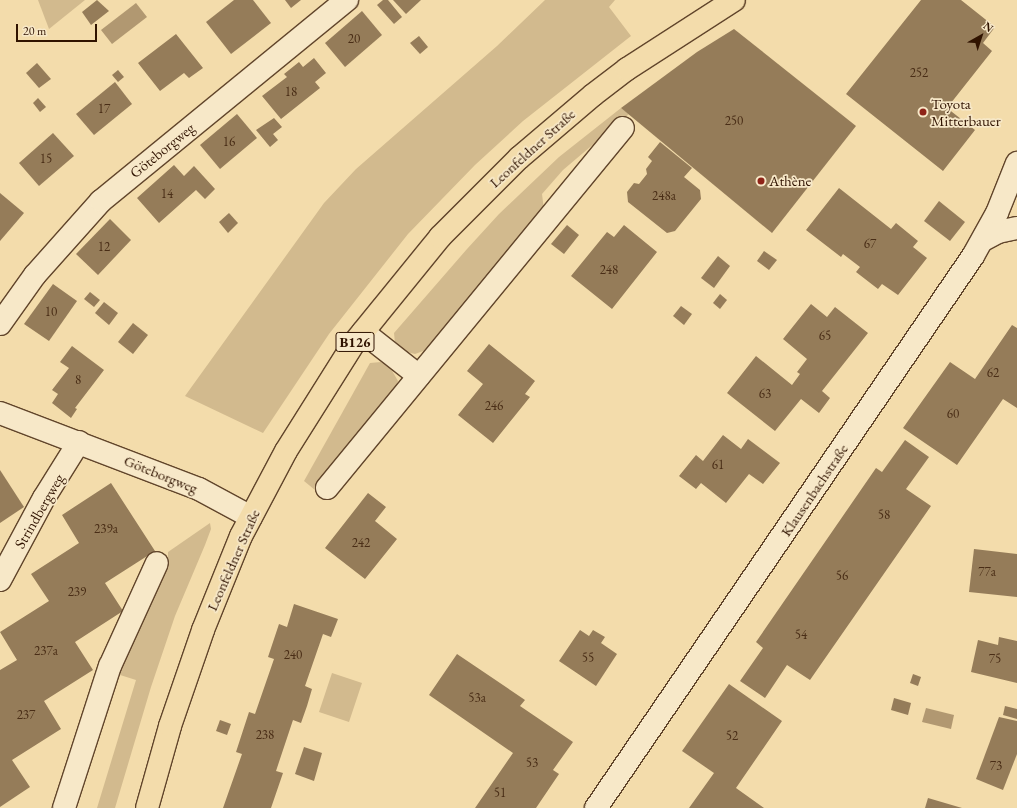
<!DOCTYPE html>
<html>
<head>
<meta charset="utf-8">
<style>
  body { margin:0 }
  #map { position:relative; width:1017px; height:808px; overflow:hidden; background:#f3dcab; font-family:"EB Garamond",serif }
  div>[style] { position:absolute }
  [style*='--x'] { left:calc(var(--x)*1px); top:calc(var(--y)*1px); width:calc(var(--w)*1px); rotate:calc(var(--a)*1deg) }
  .green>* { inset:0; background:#d2ba8e }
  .water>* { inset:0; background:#b19871 }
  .building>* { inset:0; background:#957c59 }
  .roads { filter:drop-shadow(1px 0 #61452b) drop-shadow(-1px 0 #61452b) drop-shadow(0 1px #61452b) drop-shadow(0 -1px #61452b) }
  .minor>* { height:22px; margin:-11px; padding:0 11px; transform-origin:11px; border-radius:11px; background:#f7e8c8 }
  .major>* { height:22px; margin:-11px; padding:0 11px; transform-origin:11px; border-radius:11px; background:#f3dcab }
  .dots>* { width:11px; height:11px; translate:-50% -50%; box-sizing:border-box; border:2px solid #f7e8c8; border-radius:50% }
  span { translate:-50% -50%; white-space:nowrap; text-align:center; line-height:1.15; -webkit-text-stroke:3.5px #f7e8c8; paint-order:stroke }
  .number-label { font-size:13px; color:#492d16 }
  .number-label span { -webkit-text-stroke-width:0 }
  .shield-label span { padding:1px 3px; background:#f7e8c8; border:1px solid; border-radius:3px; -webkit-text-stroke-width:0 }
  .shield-label { font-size:14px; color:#301300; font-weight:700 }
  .poi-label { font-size:15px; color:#301300 }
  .left { translate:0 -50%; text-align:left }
  .street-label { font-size:15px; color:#301300 }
  .north { position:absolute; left:961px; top:16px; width:40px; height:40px; -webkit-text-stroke:3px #f7e8c8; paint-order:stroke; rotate:39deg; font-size:11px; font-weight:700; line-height:16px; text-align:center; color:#301300 }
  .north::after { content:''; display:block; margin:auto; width:14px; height:18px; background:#301300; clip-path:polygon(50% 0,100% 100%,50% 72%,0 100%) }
  .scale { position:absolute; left:16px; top:24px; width:81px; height:18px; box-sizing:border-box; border:2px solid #301300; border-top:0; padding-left:5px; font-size:12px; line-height:14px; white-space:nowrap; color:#301300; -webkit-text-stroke:3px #f7e8c8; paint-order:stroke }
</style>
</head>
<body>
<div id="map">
  <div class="green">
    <i style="clip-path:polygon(38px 0,85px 0,49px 29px)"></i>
    <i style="clip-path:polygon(545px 0,615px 0,609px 7px,631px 36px,523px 121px,475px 165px,408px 234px,329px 334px,263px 433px,185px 396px,324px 203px,356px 169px,497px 46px)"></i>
    <i style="clip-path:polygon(621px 108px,629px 114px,563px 170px,542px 194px,544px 210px,426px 350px,415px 354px,403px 351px,395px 343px,394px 333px,467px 249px,499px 214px,559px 157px)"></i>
    <i style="clip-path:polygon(381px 362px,391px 369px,398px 381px,392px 398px,315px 490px,304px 481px,370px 363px)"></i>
    <i style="clip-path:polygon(210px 523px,211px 529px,205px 545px,175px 616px,151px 687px,115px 808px,97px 808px,136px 680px,117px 674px,168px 568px,168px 552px)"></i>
    <i style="clip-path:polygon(332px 673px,362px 683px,349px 722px,319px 712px)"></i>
  </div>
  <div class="water">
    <i style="clip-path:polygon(136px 3px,147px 17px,112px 44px,101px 30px)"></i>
    <i style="clip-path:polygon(926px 708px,954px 715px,951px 729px,922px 722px)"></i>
  </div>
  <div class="building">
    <i style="clip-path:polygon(97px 0,109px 11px,91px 25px,82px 12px)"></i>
    <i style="clip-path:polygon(234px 0,253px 0,271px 23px,231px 54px,206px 22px)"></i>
    <i style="clip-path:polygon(285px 0,301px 0,291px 8px)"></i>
    <i style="clip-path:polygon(383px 0,388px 0,402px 17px,394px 24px,377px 5px)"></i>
    <i style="clip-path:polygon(393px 0,421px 0,406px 14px)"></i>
    <i style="clip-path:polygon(921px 0,961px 0,995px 27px,983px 43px,992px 51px,947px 108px,975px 130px,943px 171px,846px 94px)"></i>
    <i style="clip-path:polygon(362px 11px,382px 35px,345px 67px,325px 43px)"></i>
    <i style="clip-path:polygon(734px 29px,856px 126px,772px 233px,621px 108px,697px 52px)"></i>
    <i style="clip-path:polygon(176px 34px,203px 68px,189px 78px,184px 73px,160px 91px,138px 63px)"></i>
    <i style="clip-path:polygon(419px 36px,428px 47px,420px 54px,410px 43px)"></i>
    <i style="clip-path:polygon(314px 58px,326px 73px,315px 82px,320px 88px,281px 119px,262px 96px,287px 77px,284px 74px,299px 62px,303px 67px)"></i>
    <i style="clip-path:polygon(37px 63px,51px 79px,39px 88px,26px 73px)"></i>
    <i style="clip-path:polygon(118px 70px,124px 77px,118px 82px,112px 75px)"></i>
    <i style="clip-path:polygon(115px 82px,132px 104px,94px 135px,76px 114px)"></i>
    <i style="clip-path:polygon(38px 98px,46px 107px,40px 112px,33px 103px)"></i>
    <i style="clip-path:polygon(237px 114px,257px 138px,220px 169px,200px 145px)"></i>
    <i style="clip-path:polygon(274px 118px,282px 127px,273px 134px,278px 140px,270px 147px,256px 130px)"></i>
    <i style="clip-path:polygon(53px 133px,74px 156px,39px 186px,19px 163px)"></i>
    <i style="clip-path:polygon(660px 142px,692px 168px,684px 177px,700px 190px,701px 199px,675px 231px,667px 233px,628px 202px,627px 192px,634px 183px,639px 184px,647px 174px,646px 169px,652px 161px,648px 157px)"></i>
    <i style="clip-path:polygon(174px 165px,184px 176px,194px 166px,215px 189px,205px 199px,196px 190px,159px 223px,137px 198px)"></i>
    <i style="clip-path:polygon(839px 188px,891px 229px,896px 223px,918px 241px,913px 247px,927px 258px,898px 295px,882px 284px,878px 289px,856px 272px,860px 267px,843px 254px,841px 257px,806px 230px)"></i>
    <i style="clip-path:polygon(0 193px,24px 213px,0 241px)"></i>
    <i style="clip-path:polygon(939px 201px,965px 222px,950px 241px,924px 221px)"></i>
    <i style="clip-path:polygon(229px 213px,238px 223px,228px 233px,219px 222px)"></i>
    <i style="clip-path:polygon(110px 219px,131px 240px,98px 275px,76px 254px)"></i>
    <i style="clip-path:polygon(567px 225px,579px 235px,564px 254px,551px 244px)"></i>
    <i style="clip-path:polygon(624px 225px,657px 252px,612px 309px,571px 276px,607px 232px,614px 237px)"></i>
    <i style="clip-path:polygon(764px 251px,777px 260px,769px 270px,757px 261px)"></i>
    <i style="clip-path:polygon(718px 256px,730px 266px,714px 288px,701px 278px)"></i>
    <i style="clip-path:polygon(53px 284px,77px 301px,49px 341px,24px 324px)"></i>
    <i style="clip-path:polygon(90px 292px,100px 300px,94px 307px,84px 299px)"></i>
    <i style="clip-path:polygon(720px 294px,727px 300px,720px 309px,713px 303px)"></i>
    <i style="clip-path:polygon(104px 302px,118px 313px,109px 325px,95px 313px)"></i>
    <i style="clip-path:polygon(811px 304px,827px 317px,835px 307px,868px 333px,822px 391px,830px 398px,819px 413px,801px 399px,775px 431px,727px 393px,756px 356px,792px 385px,800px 374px,797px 372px,807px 359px,783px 339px)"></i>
    <i style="clip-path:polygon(681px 306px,692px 314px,684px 325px,673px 316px)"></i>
    <i style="clip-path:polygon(133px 323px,148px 335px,133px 354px,118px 342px)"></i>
    <i style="clip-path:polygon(1012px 325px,1017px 328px,1017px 408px,1003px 399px,957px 465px,903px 428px,950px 362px,975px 379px)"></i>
    <i style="clip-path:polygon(489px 344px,535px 381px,525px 394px,530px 397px,493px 443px,458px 415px,483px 384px,467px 371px)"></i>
    <i style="clip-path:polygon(72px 346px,104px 370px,75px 408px,77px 409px,71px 418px,52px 403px,58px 394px,52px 390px,69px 368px,60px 362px)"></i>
    <i style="clip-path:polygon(723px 435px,741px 449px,748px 439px,780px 463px,763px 484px,749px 474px,726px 503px,701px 483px,696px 489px,679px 476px,696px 455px,703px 461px)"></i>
    <i style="clip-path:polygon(905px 440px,929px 457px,906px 489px,931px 506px,810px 680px,787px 665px,765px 698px,740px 681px,763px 648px,756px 642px,876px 468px,882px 472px)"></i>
    <i style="clip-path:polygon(0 470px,24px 507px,0 523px)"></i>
    <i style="clip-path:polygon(111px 483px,155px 551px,105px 583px,123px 611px,75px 642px,93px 670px,44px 701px,61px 729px,12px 760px,30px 787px,0 807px,0 670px,17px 660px,0 632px,49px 601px,31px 574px,79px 543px,62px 515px)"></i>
    <i style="clip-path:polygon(368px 493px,386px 507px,375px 521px,397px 539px,365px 579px,325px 548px)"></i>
    <i style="clip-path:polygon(974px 549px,1017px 554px,1017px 597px,969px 592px)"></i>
    <i style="clip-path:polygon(294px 604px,338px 619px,331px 637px,323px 634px,305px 686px,312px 689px,307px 706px,301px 723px,293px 720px,276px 771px,283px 773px,271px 808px,223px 808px,242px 754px,236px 752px,249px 712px,255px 714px,274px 659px,268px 657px,279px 624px,287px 627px)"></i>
    <i style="clip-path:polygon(580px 630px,589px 636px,593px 630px,605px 637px,601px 643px,617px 654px,596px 686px,559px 661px)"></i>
    <i style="clip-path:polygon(999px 637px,1017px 641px,1017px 683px,971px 672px,978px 640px,998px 645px)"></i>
    <i style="clip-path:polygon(457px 654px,525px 700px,520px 706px,573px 742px,553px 770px,559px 774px,536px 808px,475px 808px,513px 753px,429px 695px)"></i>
    <i style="clip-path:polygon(913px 674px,921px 677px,918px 686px,910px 683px)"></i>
    <i style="clip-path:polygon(729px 684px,782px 721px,736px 788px,764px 808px,689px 808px,714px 773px,682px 751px)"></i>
    <i style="clip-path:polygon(894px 698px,911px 703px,908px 715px,891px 710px)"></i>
    <i style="clip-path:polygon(1005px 706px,1017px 709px,1017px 719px,1003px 715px)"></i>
    <i style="clip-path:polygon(999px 717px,1017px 721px,1017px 754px,1003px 790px,976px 779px)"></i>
    <i style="clip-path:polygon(220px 720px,231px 724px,227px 735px,216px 731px)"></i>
    <i style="clip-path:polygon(304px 747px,322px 753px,314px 781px,295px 774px)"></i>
    <i style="clip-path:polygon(928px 798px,962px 808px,925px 808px)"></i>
  </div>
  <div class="roads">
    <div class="minor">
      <i style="--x:983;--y:240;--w:17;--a:-28"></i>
      <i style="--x:998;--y:232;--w:19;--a:-12"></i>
      <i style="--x:0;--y:324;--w:60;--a:-54.5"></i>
      <i style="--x:35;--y:275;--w:99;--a:-48.3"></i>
      <i style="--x:101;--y:201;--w:318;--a:-39.3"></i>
      <i style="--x:363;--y:332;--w:71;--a:38.2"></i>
      <i style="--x:0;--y:413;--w:213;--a:20.9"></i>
      <i style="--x:199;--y:489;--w:59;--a:28.3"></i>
      <i style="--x:327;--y:488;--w:466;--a:-50.6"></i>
      <i style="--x:0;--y:580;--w:93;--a:-61.8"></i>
      <i style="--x:44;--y:498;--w:66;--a:-58"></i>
      <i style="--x:64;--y:808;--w:149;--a:-72.1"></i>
      <i style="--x:110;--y:666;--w:113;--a:-65.5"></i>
      <i style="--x:596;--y:808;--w:668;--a:-55.67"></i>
      <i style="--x:973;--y:256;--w:49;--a:-60.8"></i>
      <i style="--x:997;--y:213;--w:54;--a:-68.2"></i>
    </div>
    <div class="major">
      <i style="--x:147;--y:808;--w:85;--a:-74.3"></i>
      <i style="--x:170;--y:726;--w:102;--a:-71"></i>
      <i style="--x:203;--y:630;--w:101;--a:-68"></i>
      <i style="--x:241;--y:536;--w:96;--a:-62.1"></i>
      <i style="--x:286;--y:451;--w:128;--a:-57.8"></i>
      <i style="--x:354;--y:343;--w:136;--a:-50.9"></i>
      <i style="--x:440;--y:237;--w:112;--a:-45"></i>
      <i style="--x:519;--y:158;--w:97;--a:-40.4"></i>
      <i style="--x:593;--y:95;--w:43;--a:-37.4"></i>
      <i style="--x:627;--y:69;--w:127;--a:-32.8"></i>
    </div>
  </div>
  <div class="dots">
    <i style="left:923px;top:112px;background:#8f2418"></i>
    <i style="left:761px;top:181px;background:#8f2418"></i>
  </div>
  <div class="number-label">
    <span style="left:354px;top:39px">20</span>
    <span style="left:919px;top:73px">252</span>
    <span style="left:291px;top:92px">18</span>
    <span style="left:104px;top:109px">17</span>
    <span style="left:734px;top:121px">250</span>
    <span style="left:229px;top:142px">16</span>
    <span style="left:46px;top:159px">15</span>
    <span style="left:167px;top:194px">14</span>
    <span style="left:664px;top:196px">248a</span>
    <span style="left:870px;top:244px">67</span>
    <span style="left:104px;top:247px">12</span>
    <span style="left:609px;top:270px">248</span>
    <span style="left:51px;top:312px">10</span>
    <span style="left:825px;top:336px">65</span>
    <span style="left:993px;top:373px">62</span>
    <span style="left:78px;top:380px">8</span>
    <span style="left:765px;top:394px">63</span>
    <span style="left:494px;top:406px">246</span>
    <span style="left:953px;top:414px">60</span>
    <span style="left:718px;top:465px">61</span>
    <span style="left:884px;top:515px">58</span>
    <span style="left:106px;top:529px">239a</span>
    <span style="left:361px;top:543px">242</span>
    <span style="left:987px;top:572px">77a</span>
    <span style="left:842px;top:576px">56</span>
    <span style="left:77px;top:592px">239</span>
    <span style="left:801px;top:635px">54</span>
    <span style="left:46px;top:651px">237a</span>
    <span style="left:293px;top:655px">240</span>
    <span style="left:588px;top:658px">55</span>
    <span style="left:995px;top:659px">75</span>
    <span style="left:477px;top:698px">53a</span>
    <span style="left:26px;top:715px">237</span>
    <span style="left:265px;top:735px">238</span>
    <span style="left:732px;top:736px">52</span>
    <span style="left:532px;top:763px">53</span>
    <span style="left:996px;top:766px">73</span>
    <span style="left:500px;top:793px">51</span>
  </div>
  <div class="shield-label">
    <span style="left:355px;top:342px">B126</span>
  </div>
  <div class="poi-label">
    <span class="left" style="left:931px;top:112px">Toyota<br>Mitterbauer</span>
    <span class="left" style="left:769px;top:181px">Athène</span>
  </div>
  <div class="street-label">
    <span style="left:532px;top:148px;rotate:-42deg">Leonfeldner Straße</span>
    <span style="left:162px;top:150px;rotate:-39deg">Göteborgweg</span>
    <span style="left:161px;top:474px;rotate:22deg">Göteborgweg</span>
    <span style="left:814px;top:490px;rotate:-56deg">Klausenbachstraße</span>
    <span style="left:39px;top:511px;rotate:-60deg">Strindbergweg</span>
    <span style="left:233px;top:560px;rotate:-66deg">Leonfeldner Straße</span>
  </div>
  <div class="north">N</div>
  <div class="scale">20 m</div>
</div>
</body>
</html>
